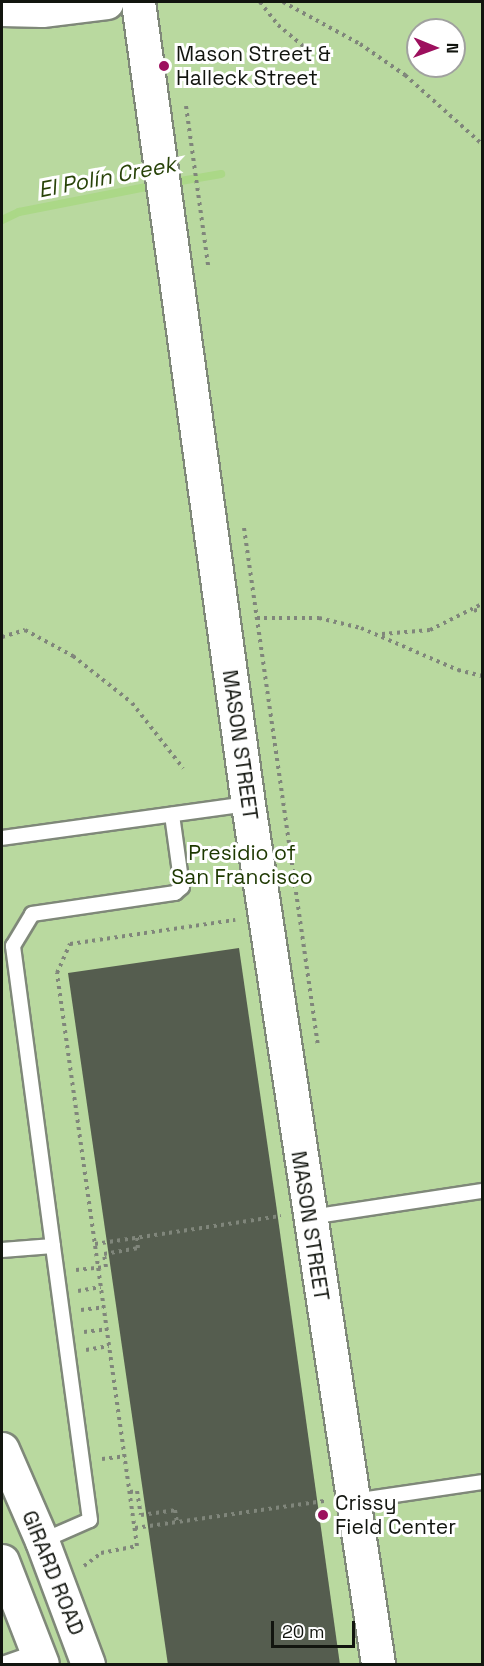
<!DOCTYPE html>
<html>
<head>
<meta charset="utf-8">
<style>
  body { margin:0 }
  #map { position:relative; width:484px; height:1666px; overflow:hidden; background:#dae3d3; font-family:"Space Grotesk",sans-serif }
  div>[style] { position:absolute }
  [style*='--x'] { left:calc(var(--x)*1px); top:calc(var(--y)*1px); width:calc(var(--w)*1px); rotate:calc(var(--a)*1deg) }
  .green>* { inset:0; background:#b9d99f }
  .stream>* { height:8px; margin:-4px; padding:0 4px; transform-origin:4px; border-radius:4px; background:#abd887 }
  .building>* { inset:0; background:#555d4f }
  .path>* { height:4px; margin-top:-2px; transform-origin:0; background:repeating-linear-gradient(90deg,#80867b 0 3px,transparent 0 7.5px) }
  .roads { filter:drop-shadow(2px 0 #7f8879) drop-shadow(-2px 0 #7f8879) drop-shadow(0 2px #7f8879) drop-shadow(0 -2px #7f8879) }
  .service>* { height:14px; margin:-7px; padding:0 7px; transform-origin:7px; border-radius:7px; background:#fff }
  .tertiary>* { height:33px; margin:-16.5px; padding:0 16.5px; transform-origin:16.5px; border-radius:16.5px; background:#fff }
  .secondary>* { height:33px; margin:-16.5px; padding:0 16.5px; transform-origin:16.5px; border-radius:16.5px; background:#fff }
  .dots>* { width:16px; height:16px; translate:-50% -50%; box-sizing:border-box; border:3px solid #fff; border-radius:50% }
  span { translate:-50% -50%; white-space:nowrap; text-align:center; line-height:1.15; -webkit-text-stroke:6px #fff; paint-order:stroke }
  .poi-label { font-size:21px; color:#12150f }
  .left { translate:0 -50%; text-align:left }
  .street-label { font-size:21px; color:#12150f }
  .park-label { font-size:21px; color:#1d3800 }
  .water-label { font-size:22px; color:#284309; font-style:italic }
  .frame { position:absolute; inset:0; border:3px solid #12150f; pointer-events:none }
  .north { position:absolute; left:406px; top:18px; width:60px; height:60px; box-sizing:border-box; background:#fff; border:2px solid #a0a19f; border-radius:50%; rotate:91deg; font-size:16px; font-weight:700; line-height:24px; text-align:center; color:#12150f }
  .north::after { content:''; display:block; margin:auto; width:21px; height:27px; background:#9d105e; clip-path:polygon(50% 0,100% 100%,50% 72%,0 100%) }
  .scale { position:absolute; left:271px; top:1621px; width:84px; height:27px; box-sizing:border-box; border:3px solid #12150f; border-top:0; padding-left:8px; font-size:18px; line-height:21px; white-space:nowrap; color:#12150f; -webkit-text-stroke:4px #fff; paint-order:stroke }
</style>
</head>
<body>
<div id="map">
  <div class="green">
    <i style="clip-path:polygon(evenodd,2px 2px,482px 2px,482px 1664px,2px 1664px,2px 2px,418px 30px,454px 30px,454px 66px,418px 66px,418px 30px)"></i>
  </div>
  <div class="stream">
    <i style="--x:169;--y:183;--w:53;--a:-9.8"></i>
    <i style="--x:2;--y:220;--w:19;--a:-25"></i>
    <i style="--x:19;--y:212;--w:140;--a:-11.1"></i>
  </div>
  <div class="building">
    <i style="clip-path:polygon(239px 948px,276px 1204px,340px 1665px,168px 1665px,68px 973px)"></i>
  </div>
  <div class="path">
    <i style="--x:260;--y:2;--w:29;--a:52"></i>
    <i style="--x:278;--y:25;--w:39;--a:40"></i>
    <i style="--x:283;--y:2;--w:88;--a:28.6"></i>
    <i style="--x:360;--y:44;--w:55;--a:34.6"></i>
    <i style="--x:405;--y:75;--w:103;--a:41.9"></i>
    <i style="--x:186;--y:106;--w:161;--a:82.1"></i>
    <i style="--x:244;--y:528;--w:523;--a:81.87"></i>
    <i style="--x:474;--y:610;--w:8;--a:14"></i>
    <i style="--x:257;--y:618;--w:62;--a:0"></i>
    <i style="--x:319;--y:618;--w:43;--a:13.4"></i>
    <i style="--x:361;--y:628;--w:106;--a:23.4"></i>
    <i style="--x:458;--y:670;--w:25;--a:14"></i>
    <i style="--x:382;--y:634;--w:48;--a:-4.8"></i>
    <i style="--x:430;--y:630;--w:58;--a:-26.6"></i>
    <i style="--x:2;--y:637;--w:24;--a:-17"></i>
    <i style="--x:25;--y:630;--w:55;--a:28.4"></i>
    <i style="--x:73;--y:656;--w:75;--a:38.5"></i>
    <i style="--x:132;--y:703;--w:83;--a:51.9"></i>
    <i style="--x:95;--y:1244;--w:188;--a:-8.6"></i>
    <i style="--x:76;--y:1270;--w:30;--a:-6"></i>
    <i style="--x:106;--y:1267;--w:13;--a:-99"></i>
    <i style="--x:104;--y:1254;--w:35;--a:-10"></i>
    <i style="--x:138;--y:1248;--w:11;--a:-95"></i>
    <i style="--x:78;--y:1291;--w:23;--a:-10"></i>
    <i style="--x:81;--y:1310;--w:23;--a:-7"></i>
    <i style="--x:84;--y:1332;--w:23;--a:-7"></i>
    <i style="--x:86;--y:1350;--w:23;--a:-10"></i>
    <i style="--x:102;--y:1459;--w:23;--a:-7"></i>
    <i style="--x:130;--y:1492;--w:7;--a:-8"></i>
    <i style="--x:137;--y:1491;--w:24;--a:81"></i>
    <i style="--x:141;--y:1515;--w:34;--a:-8"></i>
    <i style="--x:175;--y:1510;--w:12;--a:81"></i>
    <i style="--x:135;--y:1528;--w:191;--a:-8.1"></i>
    <i style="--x:84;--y:1566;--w:21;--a:-37"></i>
    <i style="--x:101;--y:1553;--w:37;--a:-11"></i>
    <i style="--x:137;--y:1546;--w:579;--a:-97.95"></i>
    <i style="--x:57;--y:973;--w:32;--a:-66"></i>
    <i style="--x:70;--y:944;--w:167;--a:-8.3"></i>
  </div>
  <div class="roads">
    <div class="service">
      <i style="--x:2;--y:838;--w:248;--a:-7.9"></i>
      <i style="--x:310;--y:1217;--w:174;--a:-8.6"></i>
      <i style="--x:2;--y:1250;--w:51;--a:-4.5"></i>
      <i style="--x:53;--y:1246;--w:303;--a:-97.6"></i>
      <i style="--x:13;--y:946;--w:37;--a:-59"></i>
      <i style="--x:32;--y:914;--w:145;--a:-8.4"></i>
      <i style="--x:175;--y:893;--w:9;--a:-41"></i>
      <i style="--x:182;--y:887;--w:73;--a:-97.9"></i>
      <i style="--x:354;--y:1501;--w:129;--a:-8.4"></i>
      <i style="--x:42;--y:1541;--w:52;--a:-23.6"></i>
      <i style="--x:90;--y:1520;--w:276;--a:-97.7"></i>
      <i style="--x:2;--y:1664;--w:37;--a:-19"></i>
    </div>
    <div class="tertiary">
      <i style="--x:138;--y:2;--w:810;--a:82.19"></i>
      <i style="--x:248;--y:804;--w:870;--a:81.4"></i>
      <i style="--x:2;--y:9;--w:40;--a:1.4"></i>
      <i style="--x:42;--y:10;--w:65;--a:-7"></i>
    </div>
    <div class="secondary">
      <i style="--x:2;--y:1449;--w:100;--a:66.5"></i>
      <i style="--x:42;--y:1541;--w:131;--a:69.5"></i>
      <i style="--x:2;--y:1561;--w:110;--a:68.8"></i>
    </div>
  </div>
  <div class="dots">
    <i style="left:164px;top:66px;background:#9d105e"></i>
    <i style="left:323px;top:1515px;background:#9d105e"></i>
  </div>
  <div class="poi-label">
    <span class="left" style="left:176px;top:66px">Mason Street &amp;<br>Halleck Street</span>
    <span class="left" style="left:335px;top:1515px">Crissy<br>Field Center</span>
  </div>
  <div class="street-label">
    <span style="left:240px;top:745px;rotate:82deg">MASON STREET</span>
    <span style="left:310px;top:1226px;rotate:81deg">MASON STREET</span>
    <span style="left:53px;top:1573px;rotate:68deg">GIRARD ROAD</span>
  </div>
  <div class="park-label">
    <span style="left:242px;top:865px">Presidio of<br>San Francisco</span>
  </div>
  <div class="water-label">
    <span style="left:107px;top:177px;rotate:-11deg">El Polín Creek</span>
  </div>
  <div class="frame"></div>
  <div class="north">N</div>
  <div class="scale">20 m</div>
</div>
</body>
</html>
